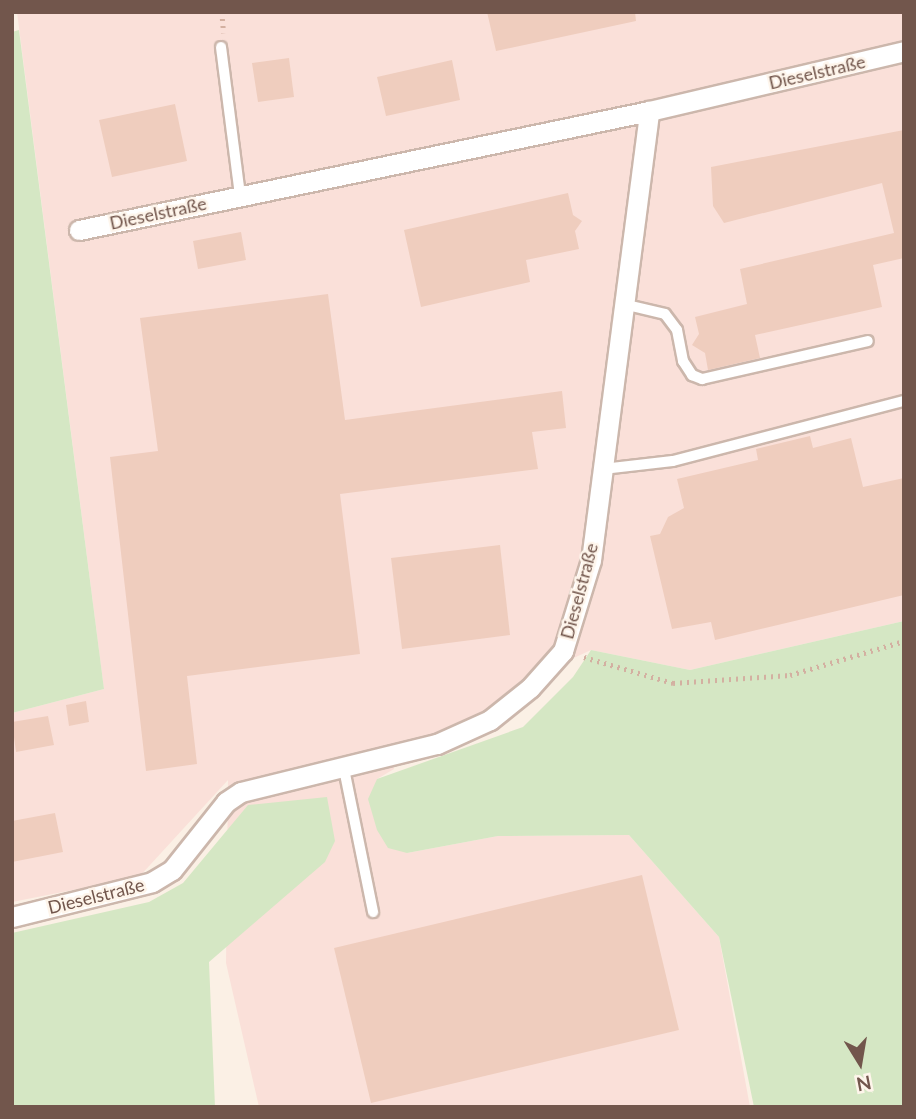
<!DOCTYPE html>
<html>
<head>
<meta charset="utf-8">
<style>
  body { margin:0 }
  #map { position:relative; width:916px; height:1119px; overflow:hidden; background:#fbf0e5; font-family:Lato,sans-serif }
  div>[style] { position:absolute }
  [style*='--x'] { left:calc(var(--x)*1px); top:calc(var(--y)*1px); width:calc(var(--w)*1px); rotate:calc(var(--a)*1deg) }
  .commercial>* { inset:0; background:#fae0d9 }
  .green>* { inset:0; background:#d5e7c4 }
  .building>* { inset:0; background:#efcdbe }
  .path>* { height:4.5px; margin-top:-2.25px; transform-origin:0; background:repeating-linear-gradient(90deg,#d3b0a1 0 2px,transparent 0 7px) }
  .roads { filter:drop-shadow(2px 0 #ccb7ac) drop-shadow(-2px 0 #ccb7ac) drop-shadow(0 2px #ccb7ac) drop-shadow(0 -2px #ccb7ac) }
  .service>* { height:10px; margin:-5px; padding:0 5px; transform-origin:5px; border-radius:5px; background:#fff }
  .minor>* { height:19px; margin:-9.5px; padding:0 9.5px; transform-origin:9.5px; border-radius:9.5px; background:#fff }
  span { translate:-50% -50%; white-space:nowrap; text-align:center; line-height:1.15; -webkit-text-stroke:5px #fef5eb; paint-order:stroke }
  .street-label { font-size:18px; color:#72564c }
  .frame { position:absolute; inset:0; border:14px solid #72564c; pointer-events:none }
  .north { position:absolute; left:825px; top:1028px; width:70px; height:70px; -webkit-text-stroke:5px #fef5eb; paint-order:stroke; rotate:169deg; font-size:19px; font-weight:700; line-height:28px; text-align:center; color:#72564c }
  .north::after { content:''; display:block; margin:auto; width:24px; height:32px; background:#72564c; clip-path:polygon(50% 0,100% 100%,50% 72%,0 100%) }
</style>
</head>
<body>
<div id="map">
  <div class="commercial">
    <i style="clip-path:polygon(17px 12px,904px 12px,904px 621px,690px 670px,591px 650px,535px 676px,490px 720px,393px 756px,394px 769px,377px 779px,407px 853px,498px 836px,629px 835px,719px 937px,750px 1107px,259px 1107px,226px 963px,228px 780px,139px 877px,12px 902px,12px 713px,104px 689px)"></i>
  </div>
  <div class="green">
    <i style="clip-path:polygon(19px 30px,104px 689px,12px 713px,12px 32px)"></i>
    <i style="clip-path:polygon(904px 621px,904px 1107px,754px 1107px,719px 937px,629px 835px,498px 836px,407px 853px,388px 848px,377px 830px,368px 799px,377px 779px,523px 727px,573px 677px,591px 650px,690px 670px)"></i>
    <i style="clip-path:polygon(327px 797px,335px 841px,325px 862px,209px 962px,215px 1107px,12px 1107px,12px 933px,149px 902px,183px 883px,248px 805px)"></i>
  </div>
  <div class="building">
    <i style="clip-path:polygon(487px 12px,635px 12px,636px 21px,496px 51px)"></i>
    <i style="clip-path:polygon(289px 58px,294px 97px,258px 102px,252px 63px)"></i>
    <i style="clip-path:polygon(452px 60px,460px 100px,386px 116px,377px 77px)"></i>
    <i style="clip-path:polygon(175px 104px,187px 161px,112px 177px,99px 120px)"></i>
    <i style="clip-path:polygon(904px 130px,904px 258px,873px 265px,882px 307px,755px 335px,760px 358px,708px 370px,705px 353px,692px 345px,699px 334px,695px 317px,747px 304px,740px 269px,894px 233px,882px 183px,724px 223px,713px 206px,711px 167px)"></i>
    <i style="clip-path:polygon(568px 193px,573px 215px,582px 221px,575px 231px,579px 249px,526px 260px,530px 282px,421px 307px,404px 230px)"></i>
    <i style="clip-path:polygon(241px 232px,246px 260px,198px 269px,193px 241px)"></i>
    <i style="clip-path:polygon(328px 294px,345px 420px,562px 391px,566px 428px,532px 432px,538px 469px,340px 494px,360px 654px,187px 676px,197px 764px,146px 771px,110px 457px,158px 451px,140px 318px)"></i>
    <i style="clip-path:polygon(810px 436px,813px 448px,851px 438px,863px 487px,904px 478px,904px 595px,715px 640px,711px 622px,672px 629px,650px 536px,660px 534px,668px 517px,684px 508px,677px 479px,758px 460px,756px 449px)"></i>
    <i style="clip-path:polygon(500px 545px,510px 635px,402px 649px,391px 558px)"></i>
    <i style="clip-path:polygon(86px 701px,89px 722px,69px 726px,66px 705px)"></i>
    <i style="clip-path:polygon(48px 716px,54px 745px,16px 752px,12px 722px)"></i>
    <i style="clip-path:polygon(55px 813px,63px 852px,12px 862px,12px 821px)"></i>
    <i style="clip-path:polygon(642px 875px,679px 1030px,371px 1103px,334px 948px)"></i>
  </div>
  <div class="path">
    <i style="--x:222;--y:12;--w:21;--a:85"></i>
    <i style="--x:584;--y:657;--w:93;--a:16.3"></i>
    <i style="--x:673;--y:683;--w:117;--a:-3.9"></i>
    <i style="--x:790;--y:675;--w:119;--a:-16.6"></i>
  </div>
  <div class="roads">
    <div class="service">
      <i style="--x:221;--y:47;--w:149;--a:82.7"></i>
      <i style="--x:623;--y:304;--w:43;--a:13.4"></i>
      <i style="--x:665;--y:314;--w:20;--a:53"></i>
      <i style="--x:677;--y:330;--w:32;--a:79"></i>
      <i style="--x:683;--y:361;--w:17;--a:57"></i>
      <i style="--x:692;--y:375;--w:11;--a:22"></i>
      <i style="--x:702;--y:379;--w:170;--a:-12.9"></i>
      <i style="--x:603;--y:469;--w:70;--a:-6.5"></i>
      <i style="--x:673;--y:461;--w:239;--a:-14.6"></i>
      <i style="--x:344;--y:769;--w:146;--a:78.5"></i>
    </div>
    <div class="minor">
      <i style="--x:79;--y:230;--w:582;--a:-11.79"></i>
      <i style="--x:12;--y:917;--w:144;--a:-14"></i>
      <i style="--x:152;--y:882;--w:23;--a:-31"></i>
      <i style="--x:172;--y:870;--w:87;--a:-51.5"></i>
      <i style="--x:226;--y:802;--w:18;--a:-34"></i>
      <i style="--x:241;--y:792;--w:202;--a:-13.8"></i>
      <i style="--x:437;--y:744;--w:58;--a:-24.4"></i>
      <i style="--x:490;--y:720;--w:51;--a:-38.7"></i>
      <i style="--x:530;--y:688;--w:50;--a:-48.3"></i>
      <i style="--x:563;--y:651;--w:95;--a:-72.9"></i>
      <i style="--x:591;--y:560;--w:453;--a:-82.6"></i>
      <i style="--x:649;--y:111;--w:262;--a:-13.2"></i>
    </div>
  </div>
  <div class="street-label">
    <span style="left:817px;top:72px;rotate:-13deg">Dieselstraße</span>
    <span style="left:158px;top:213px;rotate:-12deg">Dieselstraße</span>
    <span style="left:579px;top:591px;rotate:-75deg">Dieselstraße</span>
    <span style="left:96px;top:896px;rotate:-14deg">Dieselstraße</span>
  </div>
  <div class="frame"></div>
  <div class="north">N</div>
</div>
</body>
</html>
